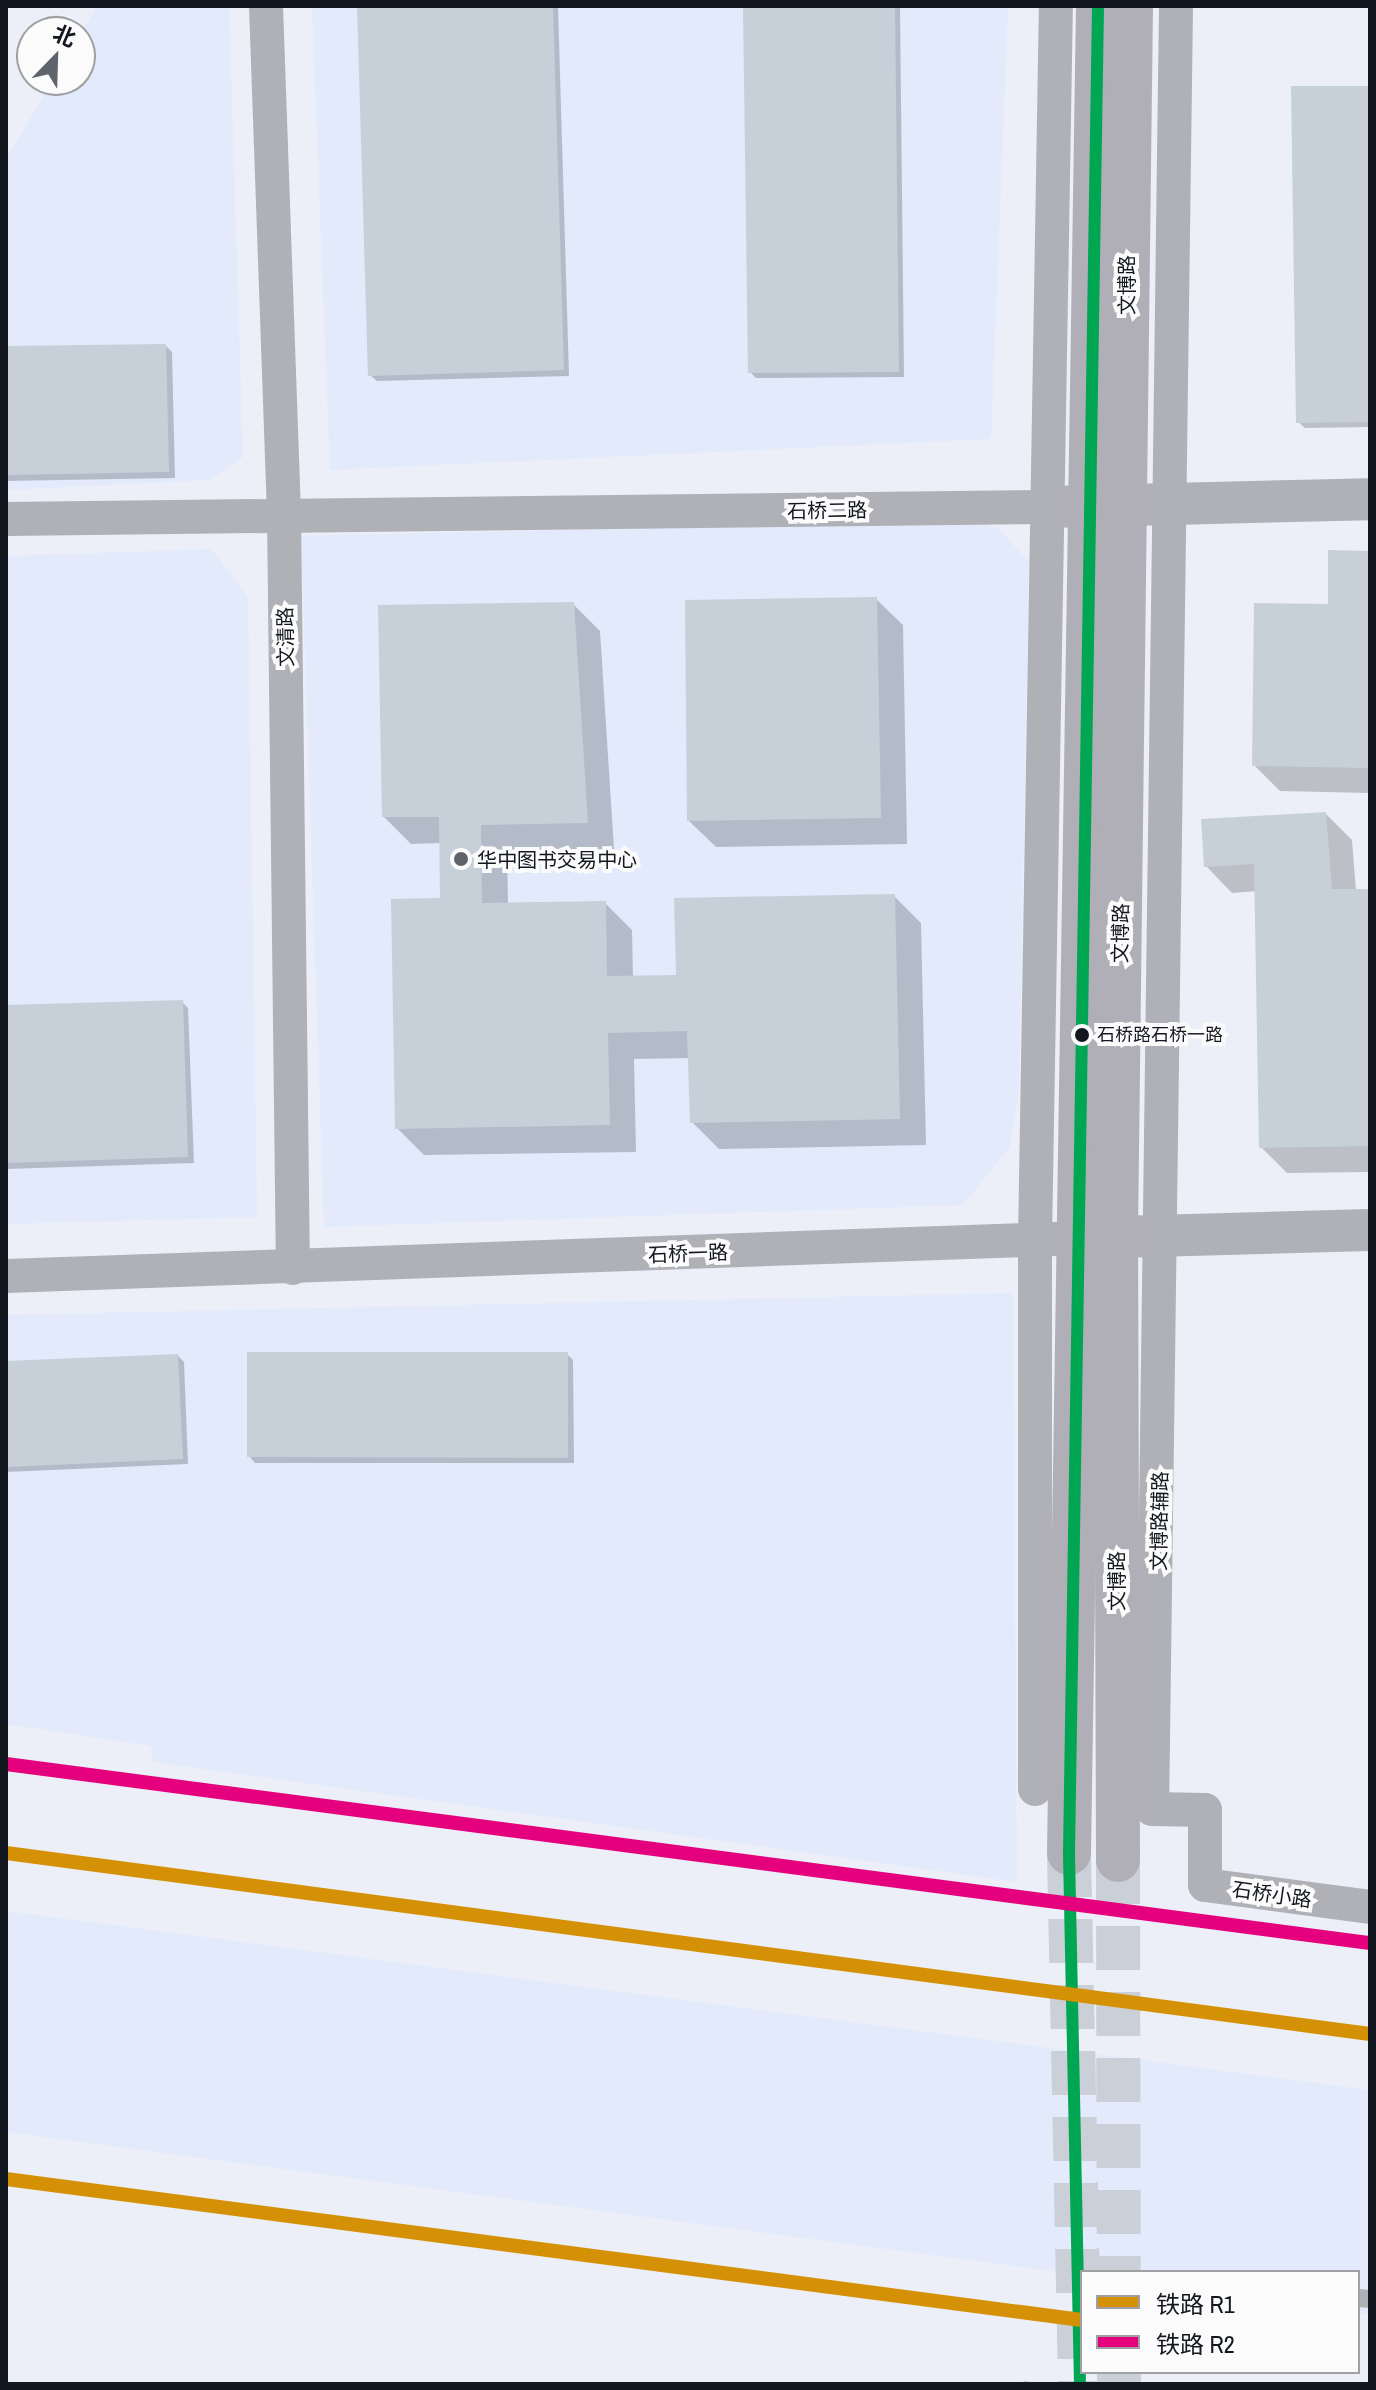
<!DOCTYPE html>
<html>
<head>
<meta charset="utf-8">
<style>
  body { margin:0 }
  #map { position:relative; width:1376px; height:2390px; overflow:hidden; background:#eceff7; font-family:"Archivo Narrow","Noto Sans SC",sans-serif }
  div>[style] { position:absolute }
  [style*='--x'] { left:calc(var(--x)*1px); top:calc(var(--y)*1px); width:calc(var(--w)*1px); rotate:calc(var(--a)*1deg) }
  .built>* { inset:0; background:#e2eafb }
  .shadow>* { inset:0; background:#0003 }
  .building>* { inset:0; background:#c7d0d9 }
  .secondary-tunnel>* { height:44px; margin-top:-22px; transform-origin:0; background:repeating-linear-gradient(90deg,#cbcfd7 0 44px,transparent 0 66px) }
  .path>* { height:5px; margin-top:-2.5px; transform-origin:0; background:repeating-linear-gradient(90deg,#abadb3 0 8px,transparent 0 12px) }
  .service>* { height:18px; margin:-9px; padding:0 9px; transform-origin:9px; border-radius:9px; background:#b0b0b7 }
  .minor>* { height:34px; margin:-17px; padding:0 17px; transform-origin:17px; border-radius:17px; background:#b0b0b7 }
  .tertiary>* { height:42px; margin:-21px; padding:0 21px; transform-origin:21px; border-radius:21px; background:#b0b0b7 }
  .secondary>* { height:44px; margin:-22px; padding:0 22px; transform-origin:22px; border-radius:22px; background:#b0afb7 }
  .bus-1>* { height:12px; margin:-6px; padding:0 6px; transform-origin:6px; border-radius:6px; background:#00a651 }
  .rail-1>* { height:14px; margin:-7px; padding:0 7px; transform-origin:7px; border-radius:7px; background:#d59105 }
  .rail-2>* { height:14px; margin:-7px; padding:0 7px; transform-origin:7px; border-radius:7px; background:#e5007d }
  .dots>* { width:22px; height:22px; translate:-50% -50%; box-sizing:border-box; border:4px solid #fbfbfb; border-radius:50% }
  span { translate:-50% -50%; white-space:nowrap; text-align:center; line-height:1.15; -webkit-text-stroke:8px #fbfbfb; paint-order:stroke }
  .bus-label { font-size:18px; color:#13171f }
  .left { translate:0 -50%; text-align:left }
  .street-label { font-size:20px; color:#13171f }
  .poi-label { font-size:20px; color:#13171f }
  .frame { position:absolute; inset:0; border:8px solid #13171f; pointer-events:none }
  .legend { position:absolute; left:1080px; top:2270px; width:280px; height:104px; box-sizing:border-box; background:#fbfbfb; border:2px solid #9ea0a3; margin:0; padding:10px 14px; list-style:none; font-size:24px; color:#13171f }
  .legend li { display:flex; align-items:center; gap:16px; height:40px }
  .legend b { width:40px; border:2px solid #9ea0a3 }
  .north { position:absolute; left:16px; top:16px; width:80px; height:80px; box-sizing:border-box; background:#fbfbfb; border:2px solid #9ea0a3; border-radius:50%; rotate:23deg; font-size:22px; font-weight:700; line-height:32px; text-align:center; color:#13171f }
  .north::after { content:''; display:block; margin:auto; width:28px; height:36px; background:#5f636b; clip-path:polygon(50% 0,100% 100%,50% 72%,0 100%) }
</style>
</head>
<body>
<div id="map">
  <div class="built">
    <i style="clip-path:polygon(97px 6px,229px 6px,243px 457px,209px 480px,6px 490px,6px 159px,53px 80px,80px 80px,80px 35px)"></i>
    <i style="clip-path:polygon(312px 6px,1008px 6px,991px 439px,330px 470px)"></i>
    <i style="clip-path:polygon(969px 520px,999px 529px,1029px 562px,1019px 1089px,1010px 1147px,963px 1205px,324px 1227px,301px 536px)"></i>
    <i style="clip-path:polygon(212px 549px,248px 598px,257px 1217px,6px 1224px,6px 556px)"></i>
    <i style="clip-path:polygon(1013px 1293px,1017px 1882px,153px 1762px,151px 1746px,6px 1724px,6px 1315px)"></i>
    <i style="clip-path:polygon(6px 1911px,1370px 2090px,1370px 2314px,1358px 2312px,1358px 2272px,1082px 2275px,6px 2132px)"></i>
  </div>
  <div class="shadow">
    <i style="clip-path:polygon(359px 6px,558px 6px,569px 376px,377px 381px,370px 375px)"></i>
    <i style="clip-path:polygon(745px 6px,900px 6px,904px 377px,756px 378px,750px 372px)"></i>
    <i style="clip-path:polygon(1370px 88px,1370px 427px,1305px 428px,1298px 422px)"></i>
    <i style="clip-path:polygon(166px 346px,172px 352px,175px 478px,6px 481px,6px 348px)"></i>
    <i style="clip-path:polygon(1370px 553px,1370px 793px,1280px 791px,1254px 765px,1330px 606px)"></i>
    <i style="clip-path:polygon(876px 599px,903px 625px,907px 844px,716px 847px,689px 821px)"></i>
    <i style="clip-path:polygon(573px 604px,600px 631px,614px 849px,507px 851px,508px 905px,605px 903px,632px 930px,633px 978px,678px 977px,894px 896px,921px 923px,926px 1145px,719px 1149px,692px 1122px,690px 1058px,634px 1059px,636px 1152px,424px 1155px,397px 1128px,442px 900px,441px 843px,411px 844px,384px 817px)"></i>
    <i style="clip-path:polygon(1326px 814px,1352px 840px,1356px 891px,1370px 891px,1370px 1172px,1287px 1173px,1261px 1147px,1257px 891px,1232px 893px,1206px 866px)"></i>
    <i style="clip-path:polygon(182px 1002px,188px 1008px,194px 1163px,6px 1169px,6px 1007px)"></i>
    <i style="clip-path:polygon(567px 1354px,573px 1360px,574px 1463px,255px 1463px,249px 1456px)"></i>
    <i style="clip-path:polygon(178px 1356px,184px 1362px,188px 1464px,6px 1472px,6px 1363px)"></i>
  </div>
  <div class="building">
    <i style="clip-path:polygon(357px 6px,553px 6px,564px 370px,368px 376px)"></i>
    <i style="clip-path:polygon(743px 6px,895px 6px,899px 372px,748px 373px)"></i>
    <i style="clip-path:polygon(1291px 86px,1370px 86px,1370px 422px,1296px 423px)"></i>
    <i style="clip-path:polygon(166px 344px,169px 472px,6px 475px,6px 346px)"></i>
    <i style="clip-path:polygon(1328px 550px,1370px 551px,1370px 768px,1252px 766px,1254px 603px,1328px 604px)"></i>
    <i style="clip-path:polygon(877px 597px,881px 818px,687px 821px,685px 600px)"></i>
    <i style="clip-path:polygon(574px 602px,588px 823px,481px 825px,482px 903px,606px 901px,607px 976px,676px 975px,674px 898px,895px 894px,900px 1119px,690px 1123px,687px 1031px,608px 1033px,610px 1125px,395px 1129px,391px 899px,440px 898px,439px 817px,382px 817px,378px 605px)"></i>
    <i style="clip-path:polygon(1326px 812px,1332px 889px,1370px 889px,1370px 1146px,1259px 1148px,1254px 864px,1204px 867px,1201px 819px)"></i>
    <i style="clip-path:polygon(183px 1000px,188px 1157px,6px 1163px,6px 1005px)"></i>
    <i style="clip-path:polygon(247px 1352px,568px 1352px,568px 1458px,247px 1457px)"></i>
    <i style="clip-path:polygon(178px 1354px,183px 1459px,6px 1467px,6px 1361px)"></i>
  </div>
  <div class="secondary-tunnel">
    <i style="--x:1069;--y:1853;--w:531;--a:88.81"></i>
    <i style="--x:1118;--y:1860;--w:412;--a:89.9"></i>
    <i style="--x:1119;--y:2372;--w:12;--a:90"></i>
  </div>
  <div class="path">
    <i style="--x:1026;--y:2384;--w:3;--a:-90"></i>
  </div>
  <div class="service">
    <i style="--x:1358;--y:2298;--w:12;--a:5"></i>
  </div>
  <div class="minor">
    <i style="--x:266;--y:6;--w:509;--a:87.97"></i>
    <i style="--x:284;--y:515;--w:753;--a:89.32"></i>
    <i style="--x:1176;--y:6;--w:1803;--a:90.76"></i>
    <i style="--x:1152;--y:1809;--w:53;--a:1.1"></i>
    <i style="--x:1205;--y:1810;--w:75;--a:90"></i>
    <i style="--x:1205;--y:1885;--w:166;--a:7.6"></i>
    <i style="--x:6;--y:519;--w:1042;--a:-0.66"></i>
    <i style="--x:6;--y:1276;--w:1052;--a:-2.02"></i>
    <i style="--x:1035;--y:1789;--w:549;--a:-90"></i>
    <i style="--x:1035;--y:1240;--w:1234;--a:-89.03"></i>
  </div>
  <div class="tertiary">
    <i style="--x:1048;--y:507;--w:322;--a:-1.4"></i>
    <i style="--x:1080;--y:1238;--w:290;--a:-1.6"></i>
  </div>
  <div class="secondary">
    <i style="--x:1069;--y:1853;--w:1847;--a:-89.1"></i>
    <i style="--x:1118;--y:1860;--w:627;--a:-90.18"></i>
    <i style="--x:1116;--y:1233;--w:1227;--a:-89.3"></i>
  </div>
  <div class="bus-1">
    <i style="--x:1080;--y:2384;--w:531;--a:-91.19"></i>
    <i style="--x:1069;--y:1853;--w:1847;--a:-89.1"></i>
  </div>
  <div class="rail-1">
    <i style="--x:6;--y:1853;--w:1376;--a:7.56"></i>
    <i style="--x:6;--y:2179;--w:1085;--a:7.47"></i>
  </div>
  <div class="rail-2">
    <i style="--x:6;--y:1764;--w:1376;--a:7.48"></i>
  </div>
  <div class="dots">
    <i style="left:461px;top:859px;background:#5f636b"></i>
    <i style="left:1082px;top:1035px;background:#13171f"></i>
  </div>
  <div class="bus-label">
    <span class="left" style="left:1097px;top:1035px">石桥路石桥一路</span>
  </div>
  <div class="street-label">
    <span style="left:1126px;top:285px;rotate:-90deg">文博路</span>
    <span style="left:827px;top:510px;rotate:-1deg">石桥二路</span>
    <span style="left:285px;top:637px;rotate:-91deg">文清路</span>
    <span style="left:1120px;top:933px;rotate:-89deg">文博路</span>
    <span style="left:688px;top:1253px;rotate:-2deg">石桥一路</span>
    <span style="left:1159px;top:1521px;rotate:-89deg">文博路辅路</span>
    <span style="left:1116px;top:1581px;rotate:-90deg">文博路</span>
    <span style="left:1272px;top:1894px;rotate:8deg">石桥小路</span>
  </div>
  <div class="poi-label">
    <span class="left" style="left:477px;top:859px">华中图书交易中心</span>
  </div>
  <div class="frame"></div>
  <ul class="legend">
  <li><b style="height:10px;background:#d59105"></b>铁路 R1</li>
  <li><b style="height:10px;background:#e5007d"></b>铁路 R2</li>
  </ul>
  <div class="north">北</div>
</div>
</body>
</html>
